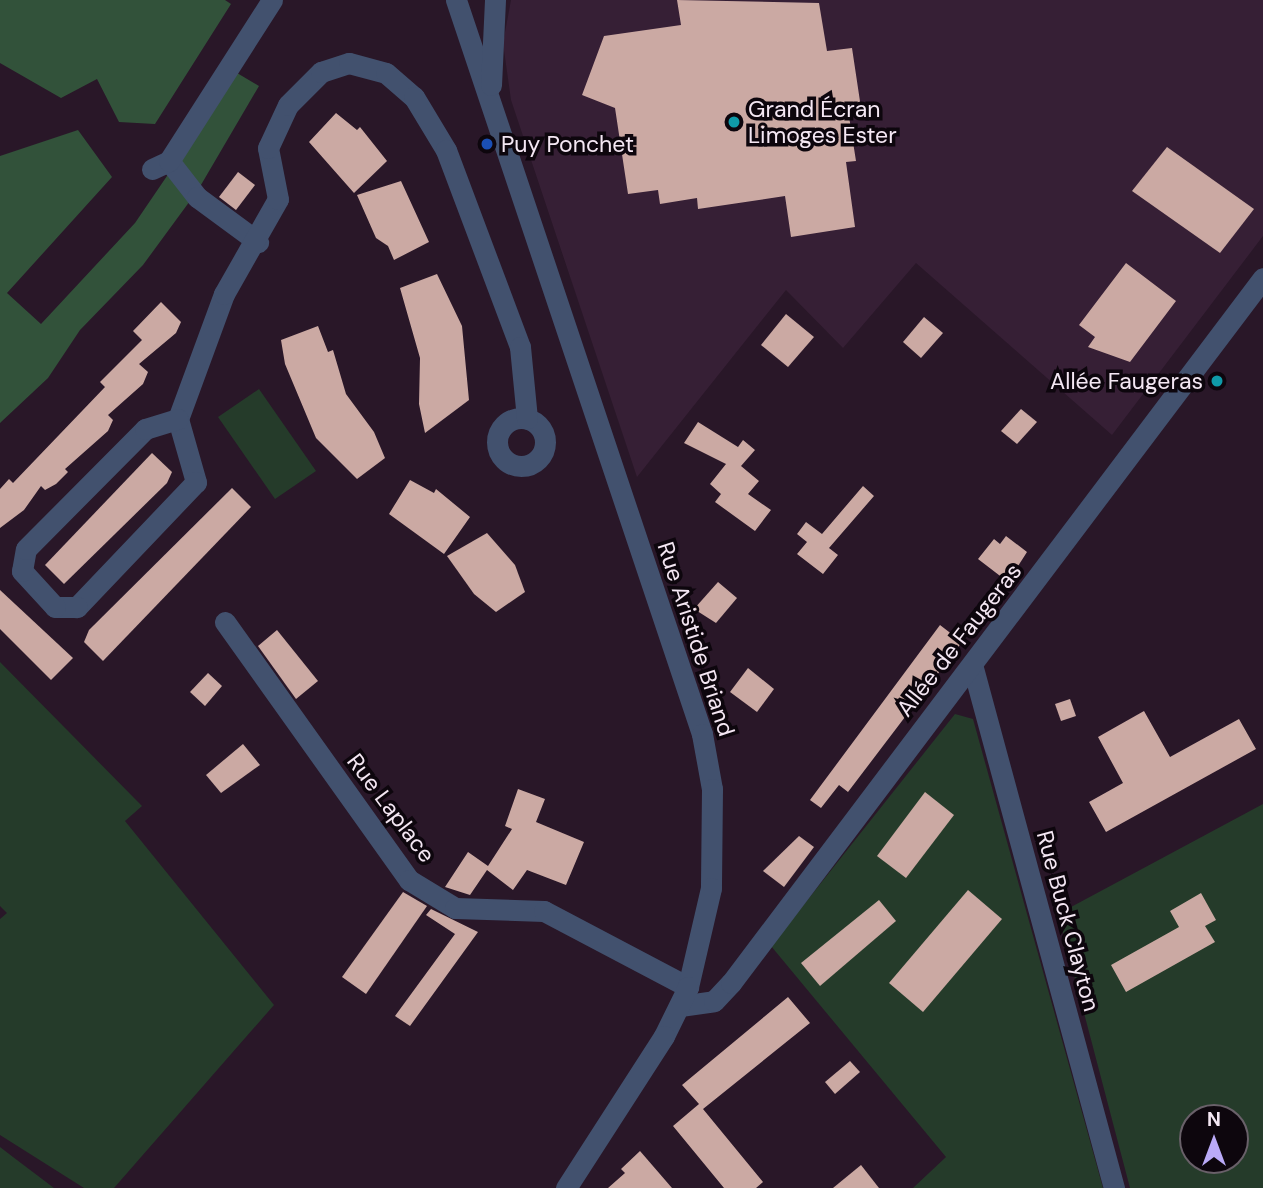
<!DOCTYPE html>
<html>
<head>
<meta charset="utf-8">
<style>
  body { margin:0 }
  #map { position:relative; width:1263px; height:1188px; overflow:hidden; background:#291728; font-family:"DM Sans",sans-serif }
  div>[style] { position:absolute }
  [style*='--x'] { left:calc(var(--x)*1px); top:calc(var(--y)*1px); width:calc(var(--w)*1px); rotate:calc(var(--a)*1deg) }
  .built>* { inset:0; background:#361f35 }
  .green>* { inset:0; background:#253b2a }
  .forest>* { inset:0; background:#32523a }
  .building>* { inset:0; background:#cba9a3 }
  .minor>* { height:21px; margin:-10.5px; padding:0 10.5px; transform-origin:10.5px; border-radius:10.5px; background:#42516e }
  .minor>.ring { margin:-10.5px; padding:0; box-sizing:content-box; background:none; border:21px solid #42516e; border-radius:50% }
  .tertiary>* { height:21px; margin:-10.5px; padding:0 10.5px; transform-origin:10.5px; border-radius:10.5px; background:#42516e }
  .dots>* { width:19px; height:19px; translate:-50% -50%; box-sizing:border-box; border:4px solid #0d060d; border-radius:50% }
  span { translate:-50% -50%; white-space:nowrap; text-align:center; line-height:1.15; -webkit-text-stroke:7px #0d060d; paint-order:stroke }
  .poi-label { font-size:23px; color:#f4e7f3 }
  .left { translate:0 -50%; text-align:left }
  .right { translate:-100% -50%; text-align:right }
  .street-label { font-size:23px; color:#f4e7f3 }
  .north { position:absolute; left:1179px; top:1104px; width:70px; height:70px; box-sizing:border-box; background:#0d060d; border:2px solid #696069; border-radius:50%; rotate:0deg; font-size:19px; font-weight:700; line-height:28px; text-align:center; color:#f4e7f3 }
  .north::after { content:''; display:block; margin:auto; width:24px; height:32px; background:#baaaf7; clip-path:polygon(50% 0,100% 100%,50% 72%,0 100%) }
</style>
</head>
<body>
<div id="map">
  <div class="built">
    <i style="clip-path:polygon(1263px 0,1263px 236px,1112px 435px,916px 263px,843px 348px,786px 290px,637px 477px,511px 100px,503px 43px,511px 0)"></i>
  </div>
  <div class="green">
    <i style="clip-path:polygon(259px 389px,316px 471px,275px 499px,218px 417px)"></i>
    <i style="clip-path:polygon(0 662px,142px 806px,125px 821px,274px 1005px,114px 1188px,84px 1188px,0 1135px,0 919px,7px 913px,0 906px)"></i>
    <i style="clip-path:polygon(955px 714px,973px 719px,1103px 1188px,913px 1188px,946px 1157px,771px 946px)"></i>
    <i style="clip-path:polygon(evenodd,1263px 804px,1263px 1188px,1130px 1188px,1058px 914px,1263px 804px,1193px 1118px,1235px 1118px,1235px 1160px,1193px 1160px,1193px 1118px)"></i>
    <i style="clip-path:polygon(0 1147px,13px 1157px,54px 1188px,0 1188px)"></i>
  </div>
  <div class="forest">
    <i style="clip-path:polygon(0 0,225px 0,231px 4px,155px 124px,119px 122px,97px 79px,61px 98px,0 63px)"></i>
    <i style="clip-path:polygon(237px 73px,259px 86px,198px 190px,143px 265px,80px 330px,48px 378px,0 423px,0 156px,78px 130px,112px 177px,7px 293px,41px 324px,135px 223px)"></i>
  </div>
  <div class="building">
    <i style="clip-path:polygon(677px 0,819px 3px,827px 51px,852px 48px,861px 108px,848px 110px,856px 161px,846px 162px,855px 227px,791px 237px,785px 196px,698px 209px,697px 198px,660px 204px,658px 190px,628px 194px,615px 108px,582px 95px,604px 36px,681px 25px)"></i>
    <i style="clip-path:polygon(336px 113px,357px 130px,360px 127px,387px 161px,354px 193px,309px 142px)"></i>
    <i style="clip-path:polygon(1167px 147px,1254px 209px,1220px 253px,1132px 191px)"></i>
    <i style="clip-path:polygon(238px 172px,255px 185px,236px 210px,219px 197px)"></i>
    <i style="clip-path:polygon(401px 181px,429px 242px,394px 260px,388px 246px,376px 238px,357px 195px)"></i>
    <i style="clip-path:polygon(1126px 263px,1176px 301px,1130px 362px,1088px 347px,1095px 337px,1079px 325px)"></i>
    <i style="clip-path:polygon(437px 274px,462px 326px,469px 400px,425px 433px,419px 404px,420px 358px,400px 288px)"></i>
    <i style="clip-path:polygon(161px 302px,181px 322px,176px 333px,139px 364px,148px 372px,143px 384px,108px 415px,113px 420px,108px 431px,65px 469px,68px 472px,56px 484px,45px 490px,41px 486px,24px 510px,0 528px,0 489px,9px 479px,13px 483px,105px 387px,100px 382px,142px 340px,133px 331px)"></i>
    <i style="clip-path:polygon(786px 314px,814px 337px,788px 367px,761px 345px)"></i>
    <i style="clip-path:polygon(924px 317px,943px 333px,921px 358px,903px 342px)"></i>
    <i style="clip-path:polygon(318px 326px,328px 352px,333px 350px,346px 394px,374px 432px,385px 458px,357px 479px,316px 438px,285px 364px,281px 340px)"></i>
    <i style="clip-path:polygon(1021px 409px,1037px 422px,1017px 444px,1001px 431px)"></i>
    <i style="clip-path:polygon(698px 422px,738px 447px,743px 440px,755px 450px,741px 466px,759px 481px,748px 494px,771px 510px,755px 531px,715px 502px,721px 494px,710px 484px,726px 464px,684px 443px)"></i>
    <i style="clip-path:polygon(152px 453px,172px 472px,167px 483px,64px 584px,45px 565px)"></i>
    <i style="clip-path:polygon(410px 480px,434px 493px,436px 489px,470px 517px,444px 554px,389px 514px)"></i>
    <i style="clip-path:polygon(863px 486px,874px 496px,829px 548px,838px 555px,823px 574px,797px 554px,807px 542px,797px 534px,806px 522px,822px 534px)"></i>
    <i style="clip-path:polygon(232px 488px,251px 507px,103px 661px,84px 642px,89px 630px)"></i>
    <i style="clip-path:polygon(487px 533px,515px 565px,525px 592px,496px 612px,474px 594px,447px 556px)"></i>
    <i style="clip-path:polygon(1006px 536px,1027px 552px,1008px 582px,978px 559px,994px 539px,1000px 544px)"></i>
    <i style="clip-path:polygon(718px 582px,737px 598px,716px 623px,694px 609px)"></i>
    <i style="clip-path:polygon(0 590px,73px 658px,51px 680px,0 629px)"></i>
    <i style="clip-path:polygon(940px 625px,962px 642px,848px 792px,839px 785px,821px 808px,810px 800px)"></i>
    <i style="clip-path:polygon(277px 630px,318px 681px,296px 699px,258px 646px)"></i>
    <i style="clip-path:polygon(748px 668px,774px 689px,757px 712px,730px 692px)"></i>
    <i style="clip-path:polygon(208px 673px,222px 686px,205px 706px,190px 692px)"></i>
    <i style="clip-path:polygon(1070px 699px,1076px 716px,1061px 721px,1055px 704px)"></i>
    <i style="clip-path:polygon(1144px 711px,1170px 757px,1239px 719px,1256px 749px,1106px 832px,1089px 802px,1123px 783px,1098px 737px)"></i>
    <i style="clip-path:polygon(243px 744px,260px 765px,221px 793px,206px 775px)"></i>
    <i style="clip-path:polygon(518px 789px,545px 799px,536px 822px,584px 842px,566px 885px,527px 870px,513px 890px,487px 870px,470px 895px,445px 887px,468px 852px,488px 866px,512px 829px,505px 826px)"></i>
    <i style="clip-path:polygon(925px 792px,954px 815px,906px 878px,877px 856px)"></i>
    <i style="clip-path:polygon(799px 836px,814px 847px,784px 887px,763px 871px)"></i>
    <i style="clip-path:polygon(968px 890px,1002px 919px,923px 1012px,889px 983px)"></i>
    <i style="clip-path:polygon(403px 892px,427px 906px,366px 994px,342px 977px)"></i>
    <i style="clip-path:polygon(1201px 893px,1216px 920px,1205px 926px,1215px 942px,1126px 992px,1111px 965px,1179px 927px,1170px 911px)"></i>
    <i style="clip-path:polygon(879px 900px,896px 921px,820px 986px,801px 963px)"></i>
    <i style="clip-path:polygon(431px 909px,478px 932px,410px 1026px,395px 1016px,455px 934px,426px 915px)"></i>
    <i style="clip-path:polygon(788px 997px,810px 1023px,703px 1109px,763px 1182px,756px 1188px,724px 1188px,673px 1126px,699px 1104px,682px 1085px)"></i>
    <i style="clip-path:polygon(850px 1061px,860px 1072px,835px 1094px,825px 1082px)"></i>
    <i style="clip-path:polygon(640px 1151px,672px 1188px,608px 1188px,625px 1173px,621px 1169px)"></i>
    <i style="clip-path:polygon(861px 1165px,879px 1188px,833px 1188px)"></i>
  </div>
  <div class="minor">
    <i style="--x:169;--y:161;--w:46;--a:52.1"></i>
    <i style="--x:197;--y:197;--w:76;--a:36.4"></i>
    <i style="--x:152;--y:169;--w:19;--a:-25"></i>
    <i style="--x:169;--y:161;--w:191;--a:-57.4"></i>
    <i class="ring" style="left:497px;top:418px;width:27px;height:27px"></i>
    <i style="--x:178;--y:419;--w:133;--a:-69.8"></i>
    <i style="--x:224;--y:294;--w:109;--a:-60.4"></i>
    <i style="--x:278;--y:199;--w:52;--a:-101.1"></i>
    <i style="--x:268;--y:148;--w:47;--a:-65.1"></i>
    <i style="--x:288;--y:105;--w:47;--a:-45"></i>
    <i style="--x:321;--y:72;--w:29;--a:-18"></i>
    <i style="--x:349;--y:63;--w:38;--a:15"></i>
    <i style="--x:386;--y:73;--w:37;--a:41"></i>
    <i style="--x:414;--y:97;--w:62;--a:58.9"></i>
    <i style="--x:446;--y:150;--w:210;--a:69.4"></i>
    <i style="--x:520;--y:347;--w:72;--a:84.4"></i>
    <i style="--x:178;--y:419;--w:66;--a:74.1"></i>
    <i style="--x:196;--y:482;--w:173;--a:133.6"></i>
    <i style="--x:77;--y:607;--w:22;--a:180"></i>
    <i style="--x:55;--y:607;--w:49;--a:-132.5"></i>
    <i style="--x:22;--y:571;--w:22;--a:-80"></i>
    <i style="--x:26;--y:549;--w:169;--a:-45.2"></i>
    <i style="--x:145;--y:429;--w:34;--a:-17"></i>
    <i style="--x:225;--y:622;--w:317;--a:54.5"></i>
    <i style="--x:409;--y:880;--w:54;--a:31.3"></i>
    <i style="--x:455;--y:908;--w:89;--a:1.9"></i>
    <i style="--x:544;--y:911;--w:163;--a:27.8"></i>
    <i style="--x:973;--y:668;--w:539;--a:74.83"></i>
    <i style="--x:680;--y:1006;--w:34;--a:-8"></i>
    <i style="--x:714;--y:1001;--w:25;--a:-47"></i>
    <i style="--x:731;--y:983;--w:883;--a:-52.96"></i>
  </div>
  <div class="tertiary">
    <i style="--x:456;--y:0;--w:774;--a:71.47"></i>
    <i style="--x:702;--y:734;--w:56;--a:79.7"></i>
    <i style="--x:712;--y:789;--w:99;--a:90.6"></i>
    <i style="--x:711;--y:888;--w:102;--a:103.1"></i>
    <i style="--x:688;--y:987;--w:55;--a:116.1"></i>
    <i style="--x:664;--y:1036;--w:181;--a:122.8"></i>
    <i style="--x:491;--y:85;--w:85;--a:-87.3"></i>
  </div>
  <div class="dots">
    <i style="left:734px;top:122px;background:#0f9aa8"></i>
    <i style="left:487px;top:144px;background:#1a4fb4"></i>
    <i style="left:1217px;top:381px;background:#0f9aa8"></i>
  </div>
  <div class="poi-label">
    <span class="left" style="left:748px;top:122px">Grand Écran<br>Limoges Ester</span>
    <span class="left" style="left:501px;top:144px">Puy Ponchet</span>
    <span class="right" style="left:1203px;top:381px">Allée Faugeras</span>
  </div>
  <div class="street-label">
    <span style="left:696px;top:639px;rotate:72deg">Rue Aristide Briand</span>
    <span style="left:959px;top:640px;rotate:-52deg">Allée de Faugeras</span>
    <span style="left:391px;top:808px;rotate:53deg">Rue Laplace</span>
    <span style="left:1068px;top:921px;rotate:75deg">Rue Buck Clayton</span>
  </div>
  <div class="north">N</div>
</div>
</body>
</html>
